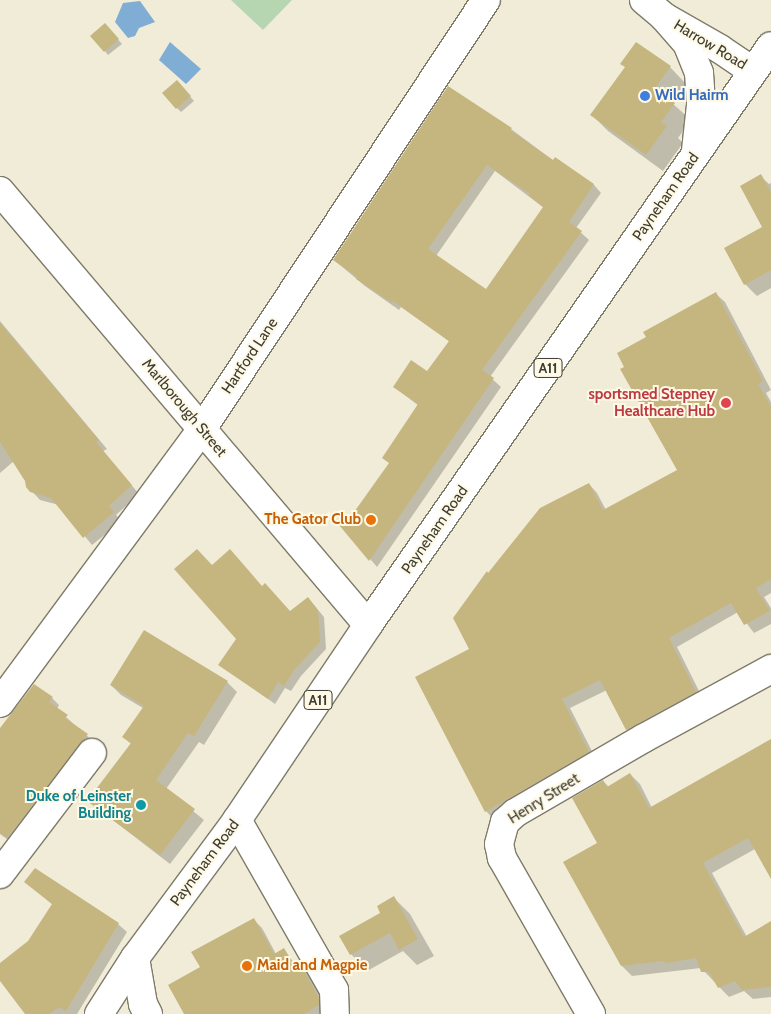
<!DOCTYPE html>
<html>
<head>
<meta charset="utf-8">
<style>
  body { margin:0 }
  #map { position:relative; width:771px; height:1014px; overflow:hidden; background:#f1ecd8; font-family:Cabin,sans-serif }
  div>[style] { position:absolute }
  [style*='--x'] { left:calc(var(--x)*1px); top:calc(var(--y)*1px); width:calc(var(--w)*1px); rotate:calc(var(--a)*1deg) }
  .green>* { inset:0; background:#b6d6b2 }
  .water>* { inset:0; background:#80add3 }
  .shadow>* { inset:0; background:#0003 }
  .building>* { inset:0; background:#c5b680 }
  .roads { filter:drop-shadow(1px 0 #7f7b69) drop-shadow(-1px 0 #7f7b69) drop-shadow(0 1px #7f7b69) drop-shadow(0 -1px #7f7b69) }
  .minor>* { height:28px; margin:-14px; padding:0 14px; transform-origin:14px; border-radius:14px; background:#fff }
  .major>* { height:28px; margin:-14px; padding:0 14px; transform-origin:14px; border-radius:14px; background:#fff }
  .dots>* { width:14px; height:14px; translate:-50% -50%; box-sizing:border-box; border:2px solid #fef9e5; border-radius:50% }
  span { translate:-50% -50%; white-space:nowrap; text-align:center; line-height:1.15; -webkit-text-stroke:4px #fef9e5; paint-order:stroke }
  .shield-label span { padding:1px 4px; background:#fef9e5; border:1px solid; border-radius:4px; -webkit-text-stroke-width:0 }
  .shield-label { font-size:14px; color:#3d3b33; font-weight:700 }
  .street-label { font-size:15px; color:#3d3b33 }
  .shop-label { font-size:15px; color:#366cbe; font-weight:700 }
  .left { translate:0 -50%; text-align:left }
  .health-label { font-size:15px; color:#be3a42; font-weight:700 }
  .right { translate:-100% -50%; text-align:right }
  .food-label { font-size:15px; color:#c56008; font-weight:700 }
  .culture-label { font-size:15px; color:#0d838f; font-weight:700 }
</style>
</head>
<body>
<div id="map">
  <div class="green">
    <i style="clip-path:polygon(231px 0,292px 0,263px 30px)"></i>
  </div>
  <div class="water">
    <i style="clip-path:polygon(140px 1px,155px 22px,139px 28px,135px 36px,128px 38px,115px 22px,123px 3px)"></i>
    <i style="clip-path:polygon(170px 42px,201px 69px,186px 84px,159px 60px)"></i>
  </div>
  <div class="shadow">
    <i style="clip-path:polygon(109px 29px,122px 44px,108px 55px,105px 51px)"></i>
    <i style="clip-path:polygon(670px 67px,686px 84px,672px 103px,691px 120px,678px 138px,683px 143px,663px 171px,608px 131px,592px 115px)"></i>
    <i style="clip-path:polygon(181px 86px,194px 101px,181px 112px,177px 108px)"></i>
    <i style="clip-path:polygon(evenodd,448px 87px,511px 129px,554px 161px,555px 159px,594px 185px,601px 193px,576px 228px,589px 240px,490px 377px,501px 387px,377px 567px,341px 525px,352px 516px,390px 464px,419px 406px,394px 387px,428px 372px,450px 342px,401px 307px,399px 310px,365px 286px,334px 260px,448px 87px,495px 171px,544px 208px,486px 290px,436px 256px,495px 171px)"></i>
    <i style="clip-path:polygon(760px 176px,769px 184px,771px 183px,771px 288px,757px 296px,745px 284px,764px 228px)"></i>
    <i style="clip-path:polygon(716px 294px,725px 302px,771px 390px,766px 393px,771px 402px,771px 593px,764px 597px,771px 608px,771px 624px,754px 633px,738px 612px,677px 647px,704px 701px,636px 738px,627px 729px,607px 690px,570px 708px,597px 761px,494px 820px,486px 811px,471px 650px,489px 574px,589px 484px,597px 493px,606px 510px,679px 470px,647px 337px)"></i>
    <i style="clip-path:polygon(0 321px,107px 449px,103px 451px,139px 494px,116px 515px,122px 521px,92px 545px,59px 505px,40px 500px,27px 486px,26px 480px,14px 461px,0 473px)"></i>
    <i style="clip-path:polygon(212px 566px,263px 587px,290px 612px,314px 605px,324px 617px,326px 649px,301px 676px,291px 691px,285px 688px,275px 704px,220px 665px,238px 639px)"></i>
    <i style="clip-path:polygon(227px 682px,237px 692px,204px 745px,199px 742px,166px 789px,204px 820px,170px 864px,88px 801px,131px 744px,123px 737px,143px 708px,121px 695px,111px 685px)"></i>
    <i style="clip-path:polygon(52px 698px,59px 705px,57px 709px,94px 742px,15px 845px,0 834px,0 729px)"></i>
    <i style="clip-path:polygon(771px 740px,771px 877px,755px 849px,712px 873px,747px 937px,771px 923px,771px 997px,753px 999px,744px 991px,729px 997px,701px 968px,632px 976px,622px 966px,599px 844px,603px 781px,609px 787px,630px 774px,640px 784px,652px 808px)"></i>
    <i style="clip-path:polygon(26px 882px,118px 924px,127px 932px,77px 1014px,27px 1014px,0 979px,0 964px,28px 942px,53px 905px)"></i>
    <i style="clip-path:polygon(394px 898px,410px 914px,434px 956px,417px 965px,403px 951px,367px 971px,351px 954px,341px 937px,382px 914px)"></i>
    <i style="clip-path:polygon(254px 920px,262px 928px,276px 954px,284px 950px,298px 968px,301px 967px,309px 975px,327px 1008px,327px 1014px,185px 1014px,202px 968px)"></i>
  </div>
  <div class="building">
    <i style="clip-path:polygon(105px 23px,119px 39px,104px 52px,90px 36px)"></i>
    <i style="clip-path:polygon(636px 42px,671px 66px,655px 88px,675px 103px,661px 122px,667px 126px,646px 155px,590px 115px,625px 67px,620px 64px)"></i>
    <i style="clip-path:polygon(177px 80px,191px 96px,176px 109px,162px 93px)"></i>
    <i style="clip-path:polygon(evenodd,448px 86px,512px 128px,510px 130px,553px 160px,555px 157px,594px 184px,569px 222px,582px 231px,482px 370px,494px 378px,369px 561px,339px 525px,352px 515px,389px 463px,382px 458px,418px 404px,393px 387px,411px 360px,427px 371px,449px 341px,393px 301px,392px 303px,356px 279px,357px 277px,333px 260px,448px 86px,487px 165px,530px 194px,528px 195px,543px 207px,486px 289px,428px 249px,487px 165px)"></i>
    <i style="clip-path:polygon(761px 174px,771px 192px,771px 270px,744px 285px,724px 248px,762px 227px,740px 186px)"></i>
    <i style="clip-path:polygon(716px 292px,763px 381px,758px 384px,771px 407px,771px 579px,756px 588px,770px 611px,744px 625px,731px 603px,669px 638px,696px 692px,626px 730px,600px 680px,562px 699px,589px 752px,485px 812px,415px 677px,469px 649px,453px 618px,487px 571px,488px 573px,540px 508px,589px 483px,603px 510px,677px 470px,620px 369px,624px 367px,617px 353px,646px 337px,643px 332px)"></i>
    <i style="clip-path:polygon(0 323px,99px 440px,96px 442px,132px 485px,109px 506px,114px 512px,83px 538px,51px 498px,30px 492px,26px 487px,25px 481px,0 442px)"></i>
    <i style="clip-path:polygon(197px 549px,212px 565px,230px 549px,262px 586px,265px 583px,290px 611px,308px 597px,318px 610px,320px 642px,294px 670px,284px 686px,278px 682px,268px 699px,218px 665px,236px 639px,174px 569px)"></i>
    <i style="clip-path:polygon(144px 630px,228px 681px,194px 736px,188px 733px,156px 780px,195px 809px,160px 855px,87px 801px,131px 743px,122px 737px,144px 706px,110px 685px)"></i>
    <i style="clip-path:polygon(34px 684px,53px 697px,49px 702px,68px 715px,65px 718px,88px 734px,7px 838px,0 833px,0 728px)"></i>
    <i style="clip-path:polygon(771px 739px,771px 879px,748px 838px,703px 863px,744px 937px,771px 921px,771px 987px,742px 990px,735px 981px,718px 988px,709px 972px,701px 972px,696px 958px,667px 963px,663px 961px,621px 966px,563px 862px,597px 843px,572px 798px,603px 780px,607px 787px,630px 773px,649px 808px)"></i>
    <i style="clip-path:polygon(35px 868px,119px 923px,66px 1011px,59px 1007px,50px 1014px,25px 1014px,0 981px,0 963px,28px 941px,52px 904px,24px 882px)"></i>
    <i style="clip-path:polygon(394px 896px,418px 939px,399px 950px,390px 933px,350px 955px,339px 936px,380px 913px,377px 906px)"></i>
    <i style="clip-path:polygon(254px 918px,274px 954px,284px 948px,296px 968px,301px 965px,319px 998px,319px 1005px,304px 1014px,184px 1014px,168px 985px,200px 967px,191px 952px)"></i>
  </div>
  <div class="roads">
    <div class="minor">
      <i style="--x:644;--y:0;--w:26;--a:40"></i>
      <i style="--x:664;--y:17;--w:64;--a:29.7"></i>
      <i style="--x:720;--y:49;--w:40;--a:34"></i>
      <i style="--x:0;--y:191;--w:569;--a:49.7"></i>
      <i style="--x:0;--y:703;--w:340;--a:-53.6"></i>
      <i style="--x:202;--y:429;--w:514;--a:-56.5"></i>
      <i style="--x:237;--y:820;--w:196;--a:60.3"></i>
      <i style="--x:334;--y:990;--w:24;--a:88"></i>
      <i style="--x:0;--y:874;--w:152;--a:-52.8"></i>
      <i style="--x:591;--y:1014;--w:180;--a:-119.7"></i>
      <i style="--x:502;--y:858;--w:14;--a:-102"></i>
      <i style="--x:499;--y:844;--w:23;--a:-75"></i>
      <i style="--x:505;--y:822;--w:13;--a:-42"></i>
      <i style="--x:515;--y:813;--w:149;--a:-30.2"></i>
      <i style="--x:644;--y:738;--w:145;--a:-28.5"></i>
    </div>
    <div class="major">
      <i style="--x:664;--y:17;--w:35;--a:49"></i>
      <i style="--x:687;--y:43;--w:32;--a:68"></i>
      <i style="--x:699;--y:73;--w:32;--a:86"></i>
      <i style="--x:701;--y:105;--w:45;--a:96.3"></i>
      <i style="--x:135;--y:958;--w:47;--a:80.1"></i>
      <i style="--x:143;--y:1004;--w:11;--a:63"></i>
      <i style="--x:99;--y:1014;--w:67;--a:-57.3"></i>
      <i style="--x:135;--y:958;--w:172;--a:-53.5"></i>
      <i style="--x:237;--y:820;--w:235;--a:-56.1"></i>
      <i style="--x:368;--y:625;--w:705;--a:-55.16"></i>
    </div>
  </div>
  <div class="dots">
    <i style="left:645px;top:96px;background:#3f7fe0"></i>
    <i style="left:726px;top:403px;background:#e0444e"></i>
    <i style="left:371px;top:520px;background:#e8710a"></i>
    <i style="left:141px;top:805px;background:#0f9aa8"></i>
    <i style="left:247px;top:966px;background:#e8710a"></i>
  </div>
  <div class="shield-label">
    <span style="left:548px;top:368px">A11</span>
    <span style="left:318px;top:700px">A11</span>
  </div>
  <div class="street-label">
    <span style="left:710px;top:45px;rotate:31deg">Harrow Road</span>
    <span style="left:666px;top:197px;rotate:-55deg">Payneham Road</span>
    <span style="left:250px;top:356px;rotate:-56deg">Hartford Lane</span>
    <span style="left:184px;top:408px;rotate:50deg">Marlborough Street</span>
    <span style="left:435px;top:530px;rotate:-55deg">Payneham Road</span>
    <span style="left:544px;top:799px;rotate:-32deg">Henry Street</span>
    <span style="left:205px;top:863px;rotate:-53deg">Payneham Road</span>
  </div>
  <div class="shop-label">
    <span class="left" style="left:655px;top:96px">Wild Hairm</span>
  </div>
  <div class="health-label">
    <span class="right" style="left:715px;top:403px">sportsmed Stepney<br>Healthcare Hub</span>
  </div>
  <div class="food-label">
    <span class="right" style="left:361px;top:520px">The Gator Club</span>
    <span class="left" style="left:257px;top:966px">Maid and Magpie</span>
  </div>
  <div class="culture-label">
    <span class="right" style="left:131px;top:805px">Duke of Leinster<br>Building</span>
  </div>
</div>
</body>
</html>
